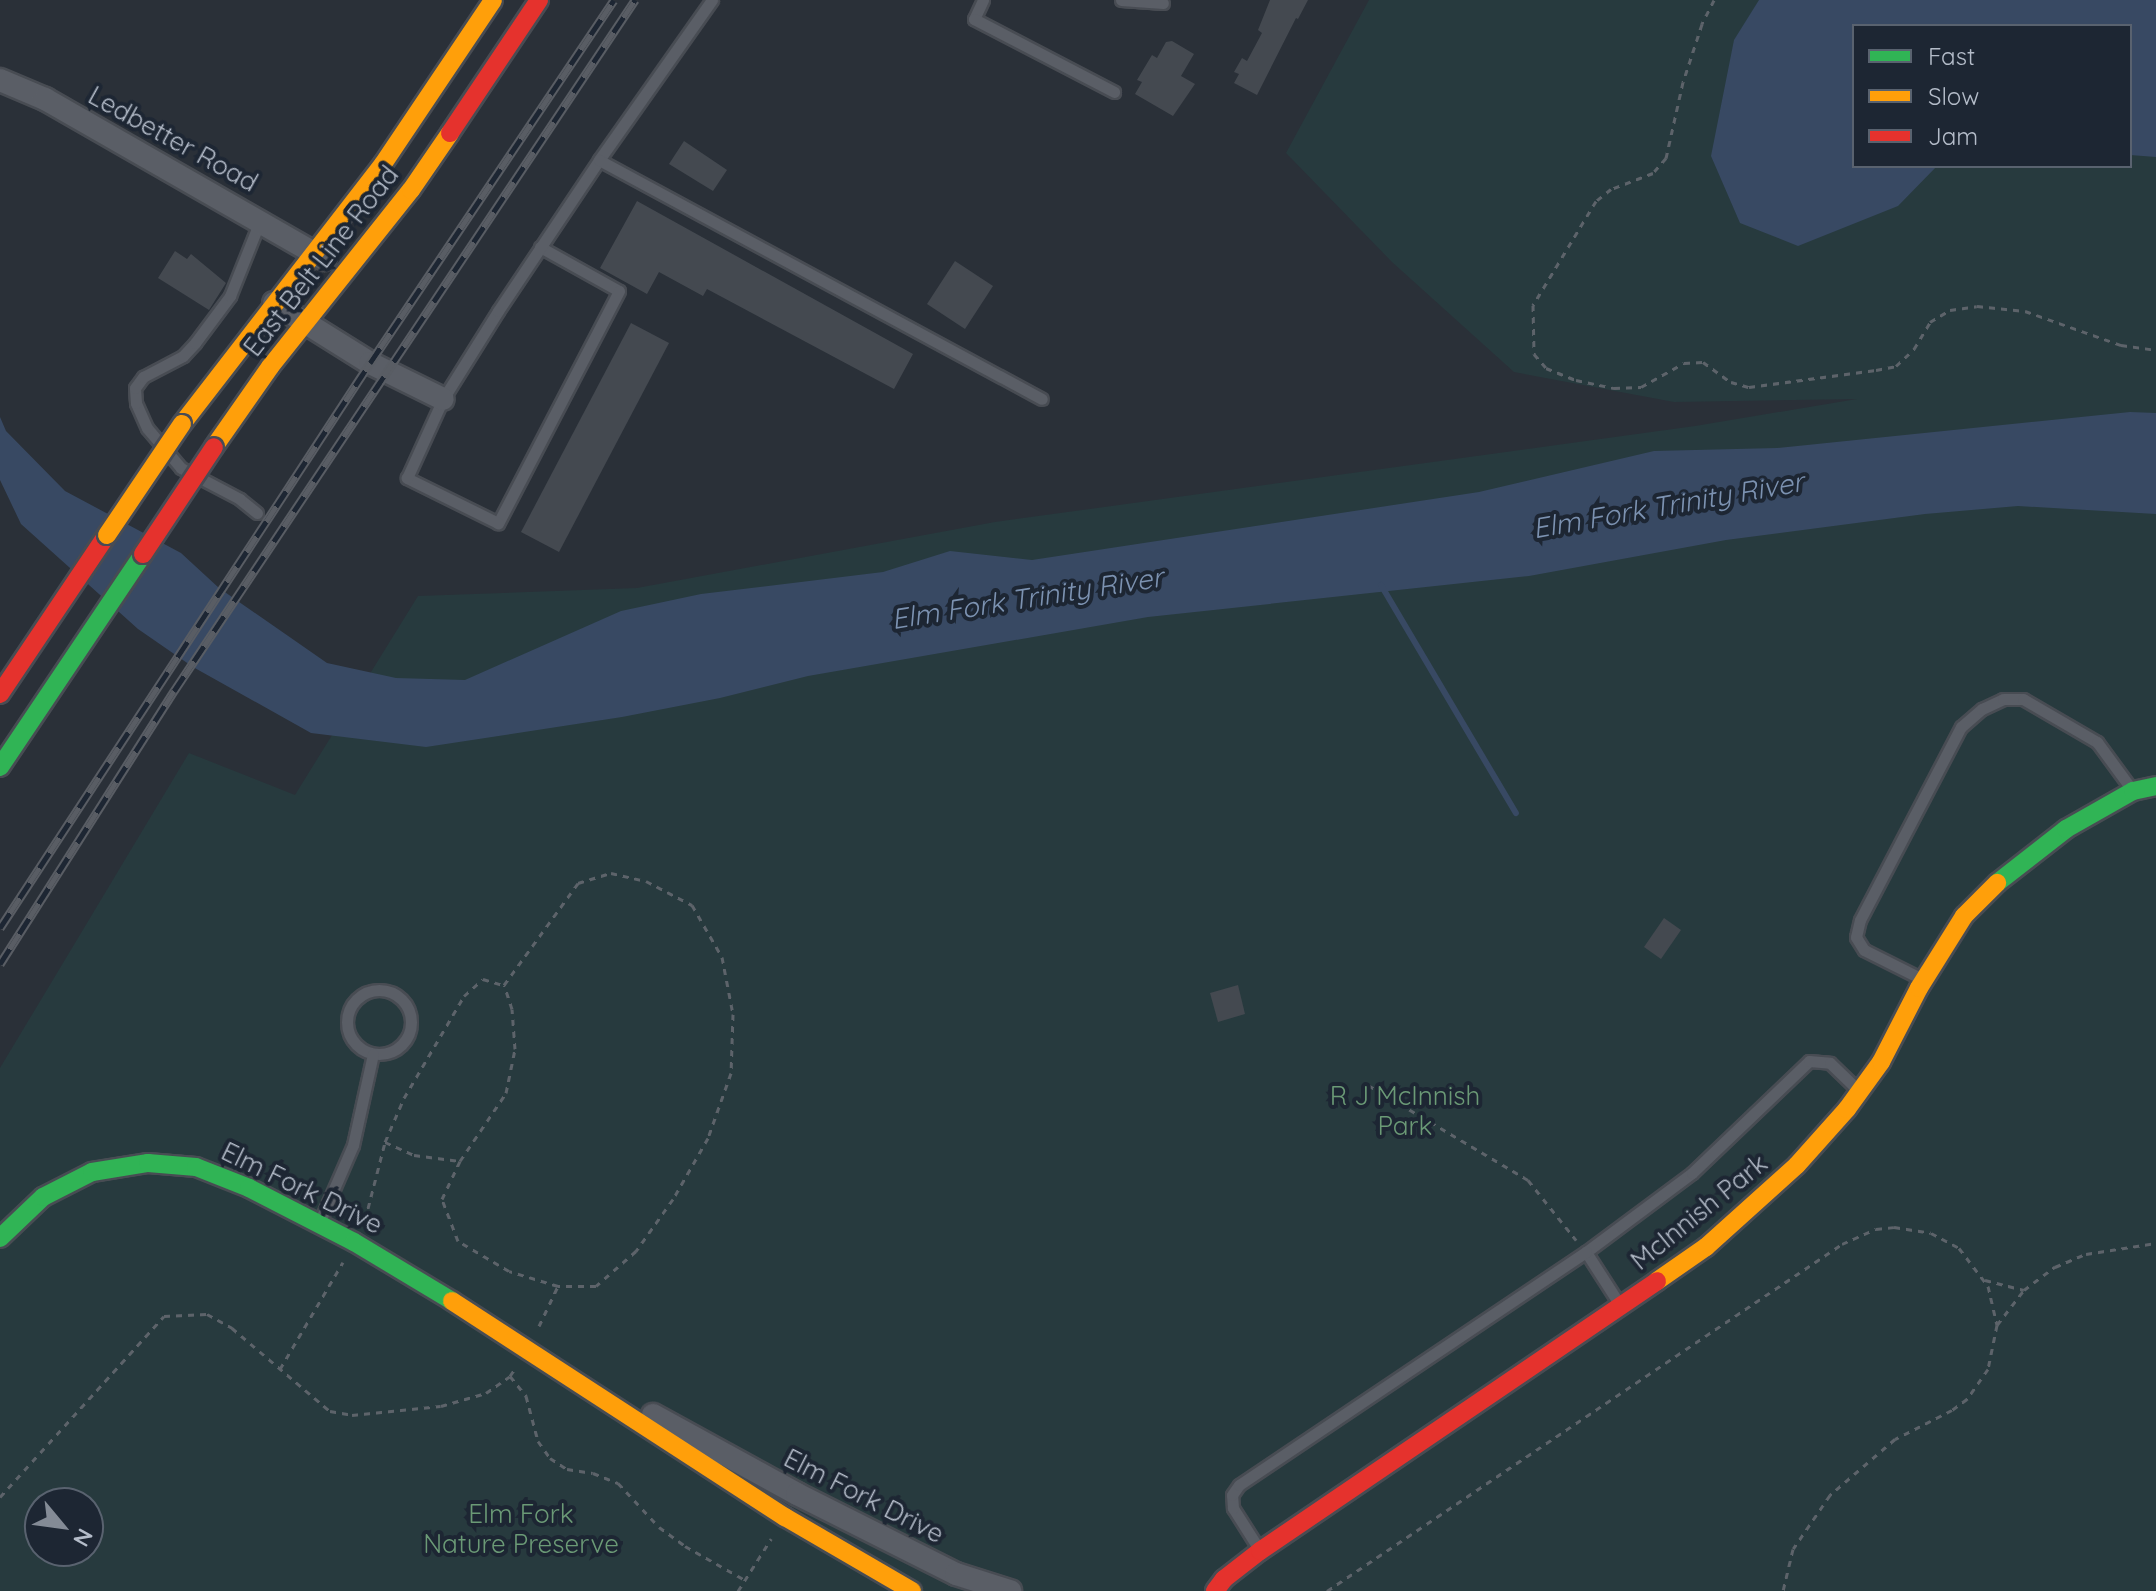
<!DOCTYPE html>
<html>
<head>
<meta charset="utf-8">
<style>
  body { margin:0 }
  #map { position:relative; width:2156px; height:1591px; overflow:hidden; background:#2a3038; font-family:Quicksand,sans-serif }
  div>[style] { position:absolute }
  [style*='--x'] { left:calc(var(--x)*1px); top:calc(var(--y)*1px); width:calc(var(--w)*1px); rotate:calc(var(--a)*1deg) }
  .green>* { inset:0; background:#273a3e }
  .water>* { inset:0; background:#384963 }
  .stream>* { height:6px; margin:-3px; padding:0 3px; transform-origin:3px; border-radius:3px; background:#384963 }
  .building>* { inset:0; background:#444950 }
  .path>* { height:3px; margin-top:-1.5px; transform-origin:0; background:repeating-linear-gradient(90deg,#5d636a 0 6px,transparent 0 12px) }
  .roads { filter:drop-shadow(2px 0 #484c53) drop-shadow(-2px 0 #484c53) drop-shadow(0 2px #484c53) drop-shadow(0 -2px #484c53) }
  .lane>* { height:11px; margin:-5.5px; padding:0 5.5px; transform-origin:5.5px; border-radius:5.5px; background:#5a5e66 }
  .lane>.ring { margin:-5.5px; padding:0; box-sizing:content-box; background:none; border:11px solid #5a5e66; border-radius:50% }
  .street>* { height:22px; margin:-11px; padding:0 11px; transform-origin:11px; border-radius:11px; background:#5a5e66 }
  .fast>* { height:18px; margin:-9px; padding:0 9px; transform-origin:9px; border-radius:9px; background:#30b455 }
  .slow>* { height:18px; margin:-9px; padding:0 9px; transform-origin:9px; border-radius:9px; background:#ff9f0a }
  .jam>* { height:18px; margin:-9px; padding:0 9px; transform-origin:9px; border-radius:9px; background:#e5322d }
  .rail>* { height:9px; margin-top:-4.5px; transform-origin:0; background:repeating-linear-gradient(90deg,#1d2633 0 18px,#595d64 0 36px); box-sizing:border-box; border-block:2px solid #595d64 }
  .bridges { filter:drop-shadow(2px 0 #484c55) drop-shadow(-2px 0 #484c55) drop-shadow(0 2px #484c55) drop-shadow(0 -2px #484c55) }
  .slow-bridge>* { height:18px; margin:-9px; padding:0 9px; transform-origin:9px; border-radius:9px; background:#ff9f0a }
  .jam-bridge>* { height:18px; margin:-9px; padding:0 9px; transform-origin:9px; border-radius:9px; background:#e5322d }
  span { translate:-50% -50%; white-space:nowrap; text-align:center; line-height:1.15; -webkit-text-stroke:8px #1d2633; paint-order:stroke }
  .street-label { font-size:26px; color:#b4bcc9 }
  .park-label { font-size:26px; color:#6b9a76 }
  .water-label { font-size:28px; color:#7c92b1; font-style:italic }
  .legend { position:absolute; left:1852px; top:24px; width:280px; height:144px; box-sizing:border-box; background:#1d2633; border:2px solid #59626f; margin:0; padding:10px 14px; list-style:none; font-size:24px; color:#b4bcc9 }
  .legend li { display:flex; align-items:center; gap:16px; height:40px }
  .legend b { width:40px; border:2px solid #59626f }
  .north { position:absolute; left:24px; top:1487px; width:80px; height:80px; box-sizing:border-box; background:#1d2633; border:2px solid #59626f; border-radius:50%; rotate:119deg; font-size:22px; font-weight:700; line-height:32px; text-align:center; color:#b4bcc9 }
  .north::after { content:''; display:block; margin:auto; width:28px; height:36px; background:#848b96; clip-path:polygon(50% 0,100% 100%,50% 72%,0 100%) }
</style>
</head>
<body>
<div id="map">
  <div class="green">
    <i style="clip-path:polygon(evenodd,1369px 0,2156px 0,2156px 1591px,0 1591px,0 1068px,189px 753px,295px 795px,418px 596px,637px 588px,995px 522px,1695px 426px,1857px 399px,1674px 402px,1514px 372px,1392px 262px,1286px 153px,1369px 0,1854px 26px,2130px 26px,2130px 166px,1854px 166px,1854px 26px,1369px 0,40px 1503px,88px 1503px,88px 1551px,40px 1551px,40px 1503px)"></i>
  </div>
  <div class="water">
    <i style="clip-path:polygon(1759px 0,2156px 0,2156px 157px,2130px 155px,2130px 26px,1854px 26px,1854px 166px,1937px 166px,1898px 206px,1798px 246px,1740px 223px,1711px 156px,1734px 40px)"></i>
    <i style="clip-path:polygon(2130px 412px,2156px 413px,2156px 514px,2018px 506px,1925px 514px,1726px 540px,1529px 576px,1148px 617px,808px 676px,720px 698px,622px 717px,426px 747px,311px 733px,193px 667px,138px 629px,21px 524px,0 480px,0 417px,6px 431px,65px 491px,181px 553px,219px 588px,327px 663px,396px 678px,465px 680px,621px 611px,701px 594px,883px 572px,950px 551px,1032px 560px,1479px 492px,1654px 451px,1777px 448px)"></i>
  </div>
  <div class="stream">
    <i style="--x:1381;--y:585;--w:265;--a:59.4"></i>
  </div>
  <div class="building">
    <i style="clip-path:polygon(1270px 0,1308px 0,1298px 19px,1296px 18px,1257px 95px,1234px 83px,1239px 74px,1234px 72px,1242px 58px,1247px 61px,1262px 33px,1258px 30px)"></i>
    <i style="clip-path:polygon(1172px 41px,1194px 54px,1181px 76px,1195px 84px,1173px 116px,1135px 94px,1142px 82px,1137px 80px,1152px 55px,1157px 58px,1166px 42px)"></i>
    <i style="clip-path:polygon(684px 141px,727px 170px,713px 191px,669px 164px)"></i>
    <i style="clip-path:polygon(637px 201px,913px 354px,894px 389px,707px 289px,703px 296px,659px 272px,647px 294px,600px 268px)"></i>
    <i style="clip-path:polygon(175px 251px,187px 259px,191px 254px,226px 283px,209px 310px,158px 278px)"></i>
    <i style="clip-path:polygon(955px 261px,993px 286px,965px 329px,927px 304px)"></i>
    <i style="clip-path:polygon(631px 323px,669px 343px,559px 552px,521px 532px)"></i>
    <i style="clip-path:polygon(1664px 918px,1681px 930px,1661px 959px,1644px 947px)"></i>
    <i style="clip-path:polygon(1238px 985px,1245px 1014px,1218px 1022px,1210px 993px)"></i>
  </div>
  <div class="path">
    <i style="--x:1714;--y:0;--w:27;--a:117"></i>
    <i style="--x:1702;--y:24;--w:61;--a:108.1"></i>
    <i style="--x:1683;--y:82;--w:78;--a:102.6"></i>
    <i style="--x:1666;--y:158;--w:20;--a:131"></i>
    <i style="--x:1653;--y:173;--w:45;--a:159.1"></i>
    <i style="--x:1611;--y:189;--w:19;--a:141"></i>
    <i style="--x:1596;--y:201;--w:122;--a:121.2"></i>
    <i style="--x:1533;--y:305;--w:49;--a:88.8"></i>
    <i style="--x:1534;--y:354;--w:18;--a:49"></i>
    <i style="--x:1546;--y:368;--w:32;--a:22"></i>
    <i style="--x:1576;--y:380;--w:39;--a:12"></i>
    <i style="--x:1614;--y:388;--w:27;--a:-2"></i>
    <i style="--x:1641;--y:387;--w:49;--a:-29.2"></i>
    <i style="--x:1684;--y:363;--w:19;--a:-3"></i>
    <i style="--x:1703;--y:362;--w:34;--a:36"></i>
    <i style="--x:1731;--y:382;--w:19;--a:16"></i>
    <i style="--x:1749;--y:387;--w:128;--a:-7.6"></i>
    <i style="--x:1876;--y:370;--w:20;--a:-11"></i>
    <i style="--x:1896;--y:366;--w:25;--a:-43"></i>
    <i style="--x:1914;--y:349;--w:31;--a:-59"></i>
    <i style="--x:1930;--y:322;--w:23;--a:-31"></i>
    <i style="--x:1950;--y:310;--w:27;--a:-8"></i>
    <i style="--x:1977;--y:306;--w:48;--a:5.9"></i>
    <i style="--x:2025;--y:311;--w:102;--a:19.5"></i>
    <i style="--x:2121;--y:345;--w:35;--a:8"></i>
    <i style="--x:611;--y:873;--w:36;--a:13"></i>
    <i style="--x:646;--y:881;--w:52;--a:27.6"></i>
    <i style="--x:692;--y:905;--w:60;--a:60"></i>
    <i style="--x:722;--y:957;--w:58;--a:79.1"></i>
    <i style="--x:733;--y:1014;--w:59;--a:91.9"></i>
    <i style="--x:731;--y:1073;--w:69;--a:109.5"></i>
    <i style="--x:708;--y:1138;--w:70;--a:119.8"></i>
    <i style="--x:673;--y:1199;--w:64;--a:125.4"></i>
    <i style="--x:636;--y:1251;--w:53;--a:138.8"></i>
    <i style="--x:596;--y:1286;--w:38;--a:180"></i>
    <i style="--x:558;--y:1286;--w:51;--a:-163"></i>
    <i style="--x:509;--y:1271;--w:59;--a:-149.5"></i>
    <i style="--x:458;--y:1241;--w:45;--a:-110.9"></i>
    <i style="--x:442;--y:1199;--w:42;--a:-64.7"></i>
    <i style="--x:460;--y:1161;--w:82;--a:-55.9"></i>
    <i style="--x:506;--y:1093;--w:45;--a:-78.4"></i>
    <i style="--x:515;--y:1049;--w:40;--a:-94.3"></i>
    <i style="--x:512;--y:1009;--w:25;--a:-108"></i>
    <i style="--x:504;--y:985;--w:126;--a:-54"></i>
    <i style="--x:578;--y:883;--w:34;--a:-17"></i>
    <i style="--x:1368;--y:1085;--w:186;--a:30.7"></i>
    <i style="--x:1528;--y:1180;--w:77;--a:51.3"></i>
    <i style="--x:385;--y:1142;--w:32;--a:24"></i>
    <i style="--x:414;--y:1155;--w:46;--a:7.4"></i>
    <i style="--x:365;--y:1220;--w:81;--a:-75.6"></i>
    <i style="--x:385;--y:1142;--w:48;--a:-66.6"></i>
    <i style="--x:404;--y:1098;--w:118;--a:-59.5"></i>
    <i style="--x:464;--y:996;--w:25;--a:-42"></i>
    <i style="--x:483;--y:979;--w:21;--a:17"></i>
    <i style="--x:1985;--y:1280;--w:40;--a:14.4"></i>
    <i style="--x:1997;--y:1325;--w:44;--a:-52.4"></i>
    <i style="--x:2024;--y:1290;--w:39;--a:-37"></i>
    <i style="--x:2055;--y:1267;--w:34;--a:-23"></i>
    <i style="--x:2086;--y:1254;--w:71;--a:-8.9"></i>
    <i style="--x:539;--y:1326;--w:44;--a:-64.6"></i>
    <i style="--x:280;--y:1369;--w:124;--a:-59.5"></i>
    <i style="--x:510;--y:1376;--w:26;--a:51"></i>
    <i style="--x:526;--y:1396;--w:47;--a:75.1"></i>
    <i style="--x:538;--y:1441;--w:21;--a:55"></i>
    <i style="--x:550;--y:1458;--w:20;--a:33"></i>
    <i style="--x:567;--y:1469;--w:26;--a:9"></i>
    <i style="--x:593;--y:1473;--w:27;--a:22"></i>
    <i style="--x:618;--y:1483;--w:60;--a:47"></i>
    <i style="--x:659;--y:1527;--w:32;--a:36"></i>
    <i style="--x:685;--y:1546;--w:69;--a:29.5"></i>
    <i style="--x:0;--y:1497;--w:244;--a:-47.8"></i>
    <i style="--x:164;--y:1316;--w:43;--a:-2.7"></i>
    <i style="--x:207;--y:1314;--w:29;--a:29"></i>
    <i style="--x:232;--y:1328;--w:128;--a:40.3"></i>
    <i style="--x:330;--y:1411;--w:22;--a:10"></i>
    <i style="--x:352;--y:1415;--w:89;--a:-5.8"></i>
    <i style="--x:441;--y:1406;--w:47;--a:-16.1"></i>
    <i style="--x:486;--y:1393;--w:29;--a:-35"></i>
    <i style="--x:510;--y:1376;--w:11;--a:-56"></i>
    <i style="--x:738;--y:1591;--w:62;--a:-57.6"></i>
    <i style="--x:1327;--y:1591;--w:621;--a:-33.97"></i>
    <i style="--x:1842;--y:1244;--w:37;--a:-24"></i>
    <i style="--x:1876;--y:1229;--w:18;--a:-6"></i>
    <i style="--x:1894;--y:1227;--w:37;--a:9"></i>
    <i style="--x:1931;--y:1233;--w:32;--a:28"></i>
    <i style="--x:1959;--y:1248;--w:48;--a:52.7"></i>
    <i style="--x:1988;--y:1286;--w:40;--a:77"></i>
    <i style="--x:1997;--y:1325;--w:45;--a:101.6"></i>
    <i style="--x:1988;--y:1369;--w:37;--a:125"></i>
    <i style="--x:1967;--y:1399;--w:19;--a:144"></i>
    <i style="--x:1952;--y:1410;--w:64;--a:153"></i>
    <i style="--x:1895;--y:1439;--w:86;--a:139.3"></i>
    <i style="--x:1830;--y:1495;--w:65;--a:124.4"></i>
    <i style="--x:1793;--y:1549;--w:43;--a:103.4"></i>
  </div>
  <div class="roads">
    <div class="lane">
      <i style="--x:983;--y:0;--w:21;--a:115"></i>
      <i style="--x:974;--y:19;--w:158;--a:27.5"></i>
      <i style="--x:1121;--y:0;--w:42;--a:4.1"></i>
      <i style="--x:599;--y:160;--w:196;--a:-54.8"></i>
      <i style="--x:540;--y:247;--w:90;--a:29.1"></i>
      <i style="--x:619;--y:291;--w:262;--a:117.5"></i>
      <i style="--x:498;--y:523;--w:102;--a:-153.7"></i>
      <i style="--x:407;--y:478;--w:87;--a:-65.5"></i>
      <i style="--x:443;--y:399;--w:104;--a:-58"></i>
      <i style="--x:498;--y:311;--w:182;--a:-56.2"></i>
      <i style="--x:599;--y:160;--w:503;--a:28.35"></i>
      <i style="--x:257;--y:513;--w:22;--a:-141"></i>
      <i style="--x:240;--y:499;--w:67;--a:-152.3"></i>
      <i style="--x:181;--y:468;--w:52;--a:-130.4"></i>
      <i style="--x:147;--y:428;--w:27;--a:-114"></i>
      <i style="--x:136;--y:403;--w:15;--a:-94"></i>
      <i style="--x:135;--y:388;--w:14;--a:-54"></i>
      <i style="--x:143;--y:377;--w:45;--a:-27.7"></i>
      <i style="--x:183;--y:356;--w:18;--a:-47"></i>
      <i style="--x:195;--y:343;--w:59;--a:-53.3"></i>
      <i style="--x:230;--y:296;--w:81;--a:-68.2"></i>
      <i style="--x:1924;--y:980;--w:67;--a:-153.4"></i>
      <i style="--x:1864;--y:950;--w:15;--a:-122"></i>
      <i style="--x:1856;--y:937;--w:17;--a:-77"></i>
      <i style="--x:1860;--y:920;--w:218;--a:-62.4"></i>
      <i style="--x:1961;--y:727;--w:28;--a:-41"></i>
      <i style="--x:1982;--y:709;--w:23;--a:-25"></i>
      <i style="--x:2003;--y:699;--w:20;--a:0"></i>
      <i style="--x:2023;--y:699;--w:86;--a:30.2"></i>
      <i style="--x:2097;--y:742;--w:61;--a:53.7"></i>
      <i class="ring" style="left:347px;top:990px;width:53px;height:53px"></i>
      <i style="--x:320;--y:1221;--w:83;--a:-66.5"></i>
      <i style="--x:353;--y:1145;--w:93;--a:-77.6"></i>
      <i style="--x:1620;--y:1305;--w:63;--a:-122.7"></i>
      <i style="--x:1586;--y:1252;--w:132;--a:-36.7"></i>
      <i style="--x:1692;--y:1173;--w:162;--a:-43.7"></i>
      <i style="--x:1809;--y:1061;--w:21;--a:5"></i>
      <i style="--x:1830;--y:1063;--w:40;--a:44"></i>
      <i style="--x:1259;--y:1549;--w:49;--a:-122.4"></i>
      <i style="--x:1233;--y:1508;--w:13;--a:-94"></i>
      <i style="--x:1232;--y:1495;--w:12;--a:-55"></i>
      <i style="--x:1239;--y:1485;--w:418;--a:-33.9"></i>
    </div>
    <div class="street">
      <i style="--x:0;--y:80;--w:49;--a:22.9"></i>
      <i style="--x:45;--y:99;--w:322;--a:29.8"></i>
      <i style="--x:274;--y:303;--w:113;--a:32"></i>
      <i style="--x:370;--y:363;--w:81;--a:26.3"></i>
      <i style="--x:653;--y:1415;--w:164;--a:28.7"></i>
      <i style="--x:797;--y:1494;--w:178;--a:26.7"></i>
      <i style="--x:956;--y:1574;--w:57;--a:17.5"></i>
    </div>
    <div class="fast">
      <i style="--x:0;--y:767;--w:257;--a:-56.1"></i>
      <i style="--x:1997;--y:883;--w:88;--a:-38"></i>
      <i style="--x:2066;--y:829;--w:77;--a:-29.6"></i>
      <i style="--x:2133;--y:791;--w:24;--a:-12"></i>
      <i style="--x:0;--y:1238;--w:59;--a:-43.6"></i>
      <i style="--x:43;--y:1197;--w:55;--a:-27"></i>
      <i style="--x:92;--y:1172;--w:57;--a:-9.1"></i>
      <i style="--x:148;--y:1163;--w:48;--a:4.8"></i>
      <i style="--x:196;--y:1167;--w:57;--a:21.6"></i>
      <i style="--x:249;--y:1188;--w:118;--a:27.2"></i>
      <i style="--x:354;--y:1242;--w:114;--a:31"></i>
    </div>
    <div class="slow">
      <i style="--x:182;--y:424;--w:329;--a:-52.3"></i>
      <i style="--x:383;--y:164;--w:197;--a:-56.1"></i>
      <i style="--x:214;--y:447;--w:98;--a:-55"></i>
      <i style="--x:270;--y:367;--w:226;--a:-51.5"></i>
      <i style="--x:411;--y:190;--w:69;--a:-55.6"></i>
      <i style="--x:1657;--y:1281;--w:60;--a:-34.8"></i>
      <i style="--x:1706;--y:1247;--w:122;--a:-42"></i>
      <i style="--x:1797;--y:1165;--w:75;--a:-48.2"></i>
      <i style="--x:1847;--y:1109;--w:58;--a:-54.1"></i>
      <i style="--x:1881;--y:1062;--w:83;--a:-62.8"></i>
      <i style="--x:1919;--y:988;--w:85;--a:-58"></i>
      <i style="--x:1964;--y:916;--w:47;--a:-45"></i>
      <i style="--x:452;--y:1301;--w:397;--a:33"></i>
      <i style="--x:785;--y:1517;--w:147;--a:30.2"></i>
    </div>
    <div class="jam">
      <i style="--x:450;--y:133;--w:160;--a:-56.2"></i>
      <i style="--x:0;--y:694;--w:192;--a:-56.1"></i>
      <i style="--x:1215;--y:1591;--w:15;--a:-53"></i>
      <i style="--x:1224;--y:1579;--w:46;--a:-37.9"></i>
      <i style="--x:1260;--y:1551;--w:480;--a:-34.2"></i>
    </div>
  </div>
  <div class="rail">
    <i style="--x:0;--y:928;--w:675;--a:-56.78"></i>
    <i style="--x:370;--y:363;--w:437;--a:-56.1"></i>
    <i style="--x:0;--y:964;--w:324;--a:-57.5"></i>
    <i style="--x:174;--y:691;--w:831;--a:-56.29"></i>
  </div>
  <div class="bridges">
    <div class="slow-bridge">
      <i style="--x:107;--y:535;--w:134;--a:-56"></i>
    </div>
    <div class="jam-bridge">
      <i style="--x:143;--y:554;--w:128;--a:-56.4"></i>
    </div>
  </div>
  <div class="street-label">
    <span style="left:173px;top:139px;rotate:29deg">Ledbetter Road</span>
    <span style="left:321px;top:261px;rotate:-52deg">East Belt Line Road</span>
    <span style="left:302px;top:1188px;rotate:26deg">Elm Fork Drive</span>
    <span style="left:1699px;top:1212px;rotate:-39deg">McInnish Park</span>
    <span style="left:864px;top:1496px;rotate:27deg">Elm Fork Drive</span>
  </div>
  <div class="park-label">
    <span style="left:1405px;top:1111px">R J McInnish<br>Park</span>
    <span style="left:521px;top:1529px">Elm Fork<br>Nature Preserve</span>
  </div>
  <div class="water-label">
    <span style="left:1668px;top:505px;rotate:-10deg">Elm Fork Trinity River</span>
    <span style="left:1027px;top:598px;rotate:-9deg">Elm Fork Trinity River</span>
  </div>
  <ul class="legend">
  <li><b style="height:10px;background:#30b455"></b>Fast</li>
  <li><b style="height:10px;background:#ff9f0a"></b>Slow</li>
  <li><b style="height:10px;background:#e5322d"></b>Jam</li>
  </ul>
  <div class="north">N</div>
</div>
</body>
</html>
